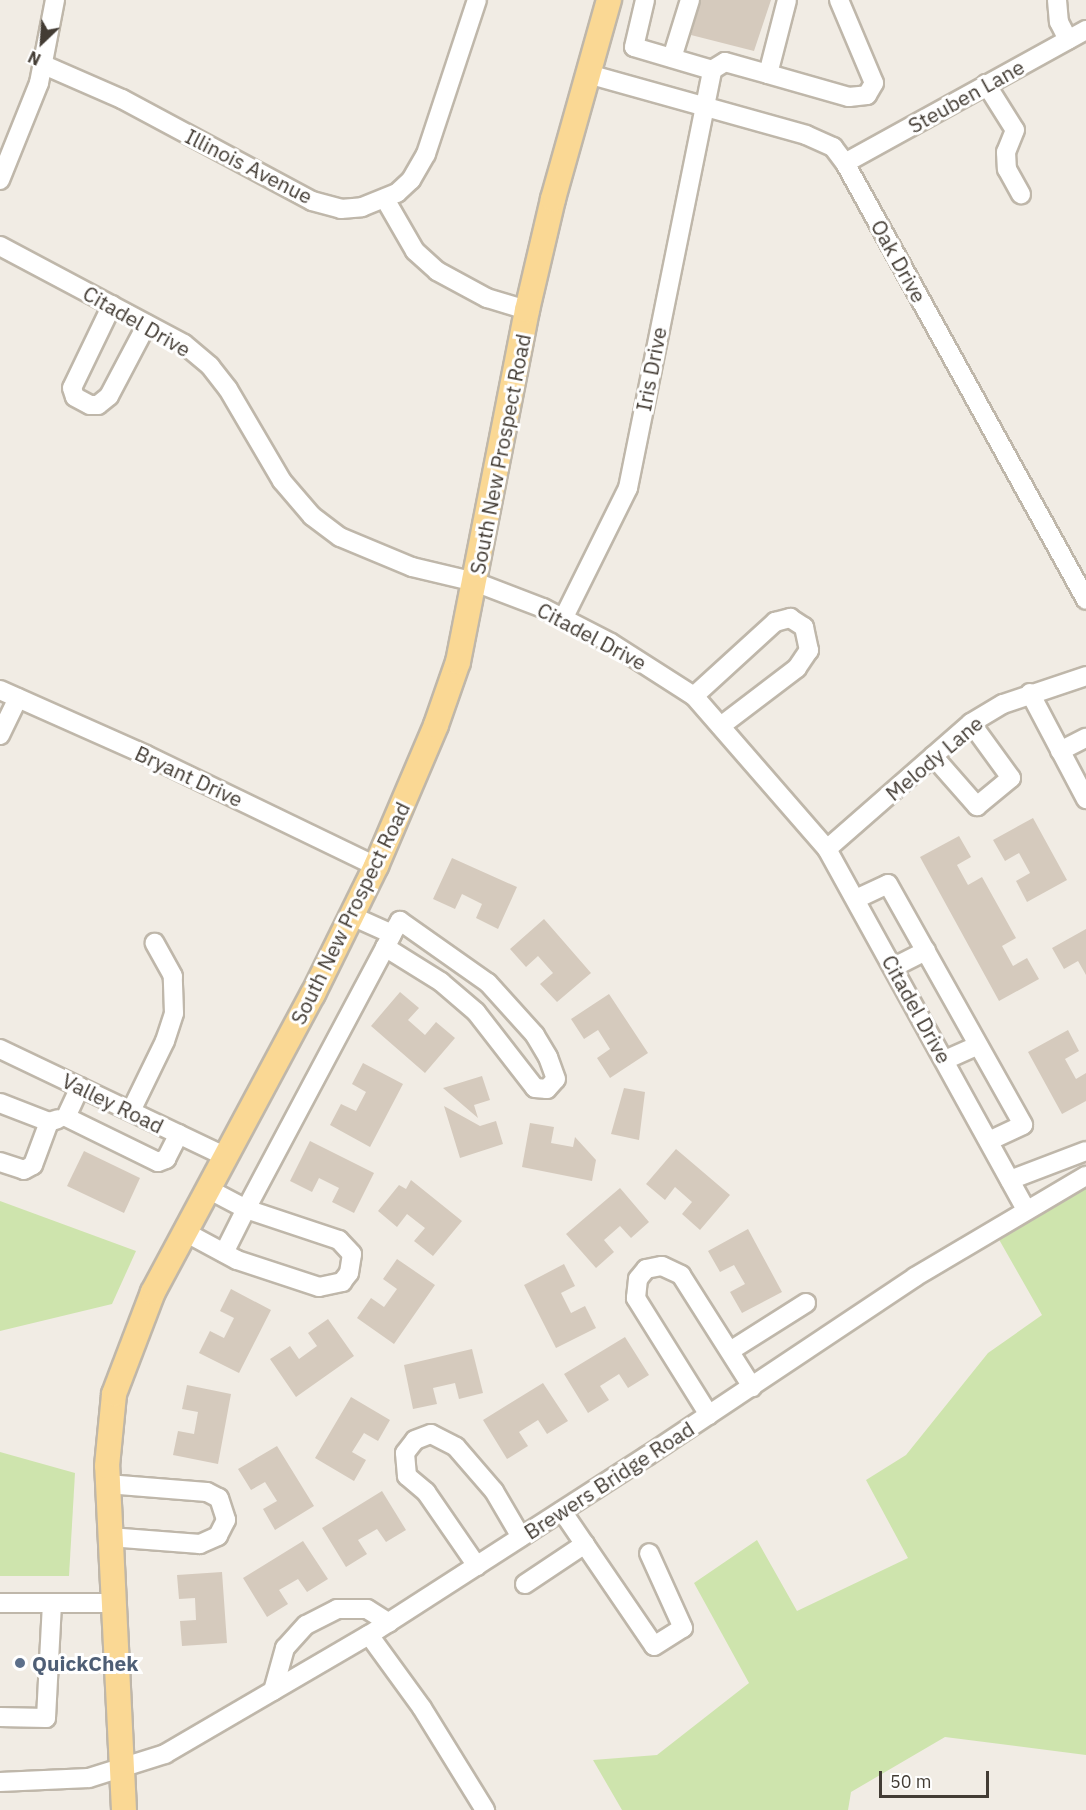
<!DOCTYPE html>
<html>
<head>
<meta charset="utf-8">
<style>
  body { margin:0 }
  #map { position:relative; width:1086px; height:1810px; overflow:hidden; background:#f1ece4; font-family:"IBM Plex Sans",sans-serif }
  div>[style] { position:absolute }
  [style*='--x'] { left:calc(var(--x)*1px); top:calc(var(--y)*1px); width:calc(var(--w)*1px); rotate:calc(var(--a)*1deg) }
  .green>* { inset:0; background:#cee4ad }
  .building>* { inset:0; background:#d5cabd }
  .roads { filter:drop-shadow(2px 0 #bfb7aa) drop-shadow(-2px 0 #bfb7aa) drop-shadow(0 2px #bfb7aa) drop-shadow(0 -2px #bfb7aa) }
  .minor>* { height:18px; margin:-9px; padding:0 9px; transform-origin:9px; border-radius:9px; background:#fff }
  .major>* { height:24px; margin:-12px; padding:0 12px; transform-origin:12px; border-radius:12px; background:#fad894 }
  .dots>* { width:16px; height:16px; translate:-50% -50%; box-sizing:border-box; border:3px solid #fff; border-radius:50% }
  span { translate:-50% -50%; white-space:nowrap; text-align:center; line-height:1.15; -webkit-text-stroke:6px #fff; paint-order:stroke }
  .street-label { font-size:21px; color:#433c34 }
  .service-label { font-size:21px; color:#4e5e75; font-weight:700 }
  .left { translate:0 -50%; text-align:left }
  .north { position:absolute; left:12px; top:12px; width:60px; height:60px; -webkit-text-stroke:4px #fff; paint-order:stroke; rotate:205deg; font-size:16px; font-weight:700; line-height:24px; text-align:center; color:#433c34 }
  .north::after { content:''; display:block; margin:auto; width:21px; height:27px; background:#433c34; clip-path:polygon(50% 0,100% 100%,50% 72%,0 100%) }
  .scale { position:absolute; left:879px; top:1771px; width:110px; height:27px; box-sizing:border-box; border:3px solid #433c34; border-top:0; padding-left:8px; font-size:18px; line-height:21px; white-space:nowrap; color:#433c34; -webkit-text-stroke:4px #fff; paint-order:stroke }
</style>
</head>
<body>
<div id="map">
  <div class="green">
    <i style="clip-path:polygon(1086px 1185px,1086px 1755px,945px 1737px,851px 1792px,848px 1810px,622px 1810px,593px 1760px,657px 1755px,749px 1683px,694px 1583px,757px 1540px,797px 1611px,908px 1558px,866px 1480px,906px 1455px,988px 1353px,1042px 1315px,993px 1229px)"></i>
    <i style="clip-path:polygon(0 1201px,136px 1251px,112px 1304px,0 1331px)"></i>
    <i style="clip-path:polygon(0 1452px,75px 1473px,69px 1576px,0 1576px)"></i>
  </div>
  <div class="building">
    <i style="clip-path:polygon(701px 0,771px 0,754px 51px,691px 35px)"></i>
    <i style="clip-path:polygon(1033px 818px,1067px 880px,1027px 902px,1016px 881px,1030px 873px,1019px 853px,1005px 861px,993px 840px)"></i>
    <i style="clip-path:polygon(959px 836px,971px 857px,957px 865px,968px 885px,982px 877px,1016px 938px,1002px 946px,1013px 966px,1027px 958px,1039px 979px,999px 1001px,920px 857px)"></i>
    <i style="clip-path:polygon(452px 858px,517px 887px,498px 929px,476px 918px,482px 904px,462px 894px,455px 909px,433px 899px)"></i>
    <i style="clip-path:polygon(544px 919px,591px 973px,557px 1002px,540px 984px,553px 973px,538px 956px,526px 967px,510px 949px)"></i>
    <i style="clip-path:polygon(1086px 929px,1086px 975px,1078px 961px,1064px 969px,1052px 948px)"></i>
    <i style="clip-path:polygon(400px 992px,419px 1008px,408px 1020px,425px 1035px,436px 1022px,455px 1038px,425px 1073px,371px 1026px)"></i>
    <i style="clip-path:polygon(609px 994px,648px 1053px,610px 1078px,597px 1058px,610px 1049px,598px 1030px,584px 1039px,571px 1019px)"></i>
    <i style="clip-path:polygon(1068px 1030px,1079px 1051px,1065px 1059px,1076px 1079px,1086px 1073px,1086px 1101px,1062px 1114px,1028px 1052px)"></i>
    <i style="clip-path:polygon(363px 1063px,403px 1084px,370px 1147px,330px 1125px,341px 1104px,356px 1111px,366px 1092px,352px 1084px)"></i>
    <i style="clip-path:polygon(482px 1076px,490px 1100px,474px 1105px,478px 1118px,443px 1088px)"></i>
    <i style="clip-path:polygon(624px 1088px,645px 1092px,639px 1140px,611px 1134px)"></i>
    <i style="clip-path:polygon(444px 1106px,480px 1126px,496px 1121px,503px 1144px,460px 1158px)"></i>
    <i style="clip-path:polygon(530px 1123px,554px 1127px,551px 1143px,573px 1147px,575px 1137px,596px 1160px,592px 1181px,522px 1167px)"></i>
    <i style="clip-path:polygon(310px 1141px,374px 1173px,354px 1213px,332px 1202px,339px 1188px,319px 1178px,312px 1192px,290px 1181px)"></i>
    <i style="clip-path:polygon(676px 1149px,730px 1195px,700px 1230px,682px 1214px,692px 1202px,675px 1187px,665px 1200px,646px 1184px)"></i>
    <i style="clip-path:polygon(84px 1151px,140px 1178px,124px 1213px,67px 1186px)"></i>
    <i style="clip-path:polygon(411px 1180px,462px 1221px,433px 1256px,414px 1241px,425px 1228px,407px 1214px,397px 1227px,378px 1211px,399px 1185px,406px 1189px)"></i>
    <i style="clip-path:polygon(620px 1188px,649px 1222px,631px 1238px,620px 1226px,604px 1240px,614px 1252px,596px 1268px,566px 1234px)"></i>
    <i style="clip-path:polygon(748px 1229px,782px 1292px,742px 1313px,730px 1292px,745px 1284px,734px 1265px,720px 1272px,708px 1251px)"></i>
    <i style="clip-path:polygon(397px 1259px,435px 1285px,394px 1344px,357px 1318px,371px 1298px,384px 1307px,397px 1289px,383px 1279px)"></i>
    <i style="clip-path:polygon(564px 1264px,575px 1286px,561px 1293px,571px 1313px,585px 1306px,596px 1328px,556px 1348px,524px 1285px)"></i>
    <i style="clip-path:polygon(231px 1289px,271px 1310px,239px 1373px,199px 1353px,210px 1331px,224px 1338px,234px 1318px,220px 1311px)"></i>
    <i style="clip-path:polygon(328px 1319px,354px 1356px,296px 1397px,270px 1359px,290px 1346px,299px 1359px,317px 1346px,308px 1333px)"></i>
    <i style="clip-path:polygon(625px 1337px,649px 1375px,628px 1388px,619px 1374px,600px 1386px,609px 1400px,588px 1413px,564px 1374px)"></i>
    <i style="clip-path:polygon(472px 1349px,483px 1393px,459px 1399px,455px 1383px,433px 1388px,437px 1404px,413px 1409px,404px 1365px)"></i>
    <i style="clip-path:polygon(543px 1383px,568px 1421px,547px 1434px,538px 1420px,519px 1432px,528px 1446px,507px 1459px,483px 1420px)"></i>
    <i style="clip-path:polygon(187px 1385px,231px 1394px,218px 1464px,173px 1455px,178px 1431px,194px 1434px,198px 1412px,182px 1409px)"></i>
    <i style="clip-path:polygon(351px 1397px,390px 1420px,378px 1441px,364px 1433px,352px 1452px,366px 1460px,354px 1481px,315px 1458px)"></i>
    <i style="clip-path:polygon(277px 1446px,314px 1506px,275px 1530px,263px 1509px,277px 1501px,265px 1482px,251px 1490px,238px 1469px)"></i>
    <i style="clip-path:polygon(382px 1491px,406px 1530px,386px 1542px,377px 1529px,358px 1540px,367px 1554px,346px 1567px,322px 1528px)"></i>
    <i style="clip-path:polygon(303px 1541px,328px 1579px,307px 1592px,298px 1579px,279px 1590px,288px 1604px,267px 1617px,243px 1578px)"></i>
    <i style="clip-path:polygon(222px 1572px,227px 1643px,182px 1646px,180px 1621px,196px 1620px,195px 1598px,179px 1599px,177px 1575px)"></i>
  </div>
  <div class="roads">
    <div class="minor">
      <i style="--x:1057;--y:0;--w:22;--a:85"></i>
      <i style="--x:1059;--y:22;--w:20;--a:63"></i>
      <i style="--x:672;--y:58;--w:61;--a:-72.8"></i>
      <i style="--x:44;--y:65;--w:85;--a:23.6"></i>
      <i style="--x:122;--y:99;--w:216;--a:28.2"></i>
      <i style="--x:312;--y:201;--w:30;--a:15"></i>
      <i style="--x:341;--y:209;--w:21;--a:-5"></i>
      <i style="--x:362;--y:207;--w:38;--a:-22"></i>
      <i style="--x:397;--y:193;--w:19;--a:-43"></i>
      <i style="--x:411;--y:180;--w:30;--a:-60"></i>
      <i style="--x:426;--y:154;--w:162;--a:-71.7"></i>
      <i style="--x:712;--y:70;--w:15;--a:-32"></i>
      <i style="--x:725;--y:62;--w:45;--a:15.6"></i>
      <i style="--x:768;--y:74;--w:76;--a:-75.6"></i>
      <i style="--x:588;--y:74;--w:226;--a:15.6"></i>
      <i style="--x:806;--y:135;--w:30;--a:24"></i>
      <i style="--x:833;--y:147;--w:20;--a:53"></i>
      <i style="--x:845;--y:163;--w:499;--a:61.1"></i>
      <i style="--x:768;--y:74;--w:84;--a:15.9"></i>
      <i style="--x:849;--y:97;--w:18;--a:-6"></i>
      <i style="--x:867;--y:95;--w:14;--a:-60"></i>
      <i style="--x:874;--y:83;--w:90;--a:-112.9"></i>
      <i style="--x:986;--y:84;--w:54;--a:57.8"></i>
      <i style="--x:1015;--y:130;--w:24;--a:112"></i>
      <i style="--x:1006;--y:152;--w:17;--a:87"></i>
      <i style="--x:1007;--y:169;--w:29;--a:61"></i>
      <i style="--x:845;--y:163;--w:275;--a:-28.9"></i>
      <i style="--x:0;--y:180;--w:105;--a:-68.1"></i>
      <i style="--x:39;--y:83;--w:85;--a:-79.1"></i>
      <i style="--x:385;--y:199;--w:60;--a:60"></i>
      <i style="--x:415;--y:251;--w:30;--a:42"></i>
      <i style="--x:437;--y:271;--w:57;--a:28.4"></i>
      <i style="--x:487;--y:298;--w:42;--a:16.7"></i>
      <i style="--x:0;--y:246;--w:208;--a:28"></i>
      <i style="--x:184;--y:344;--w:34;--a:40"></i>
      <i style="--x:210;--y:366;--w:29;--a:52"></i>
      <i style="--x:228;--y:389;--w:107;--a:59.6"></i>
      <i style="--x:282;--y:481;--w:46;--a:49.4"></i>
      <i style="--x:312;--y:516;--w:35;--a:37"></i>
      <i style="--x:340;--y:537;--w:78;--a:22.6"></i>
      <i style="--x:412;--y:567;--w:65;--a:13.4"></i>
      <i style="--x:475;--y:582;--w:73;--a:20.9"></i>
      <i style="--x:543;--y:608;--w:76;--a:27.2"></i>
      <i style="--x:611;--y:643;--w:98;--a:32.6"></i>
      <i style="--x:694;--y:696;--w:203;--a:49"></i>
      <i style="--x:827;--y:849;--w:411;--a:61.1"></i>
      <i style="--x:112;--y:305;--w:92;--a:115.7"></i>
      <i style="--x:72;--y:388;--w:9;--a:72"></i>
      <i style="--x:75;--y:397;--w:17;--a:28"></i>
      <i style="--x:90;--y:405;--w:8;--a:0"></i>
      <i style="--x:98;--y:405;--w:14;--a:-39"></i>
      <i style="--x:109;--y:396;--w:81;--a:-62.2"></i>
      <i style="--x:564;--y:617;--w:144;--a:-63.6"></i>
      <i style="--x:628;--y:488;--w:426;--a:-78.6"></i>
      <i style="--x:712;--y:70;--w:81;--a:-163.6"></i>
      <i style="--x:634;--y:47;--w:48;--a:-76.8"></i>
      <i style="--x:0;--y:690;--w:160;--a:24"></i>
      <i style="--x:146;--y:755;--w:255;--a:25.8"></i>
      <i style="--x:1030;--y:693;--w:120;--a:62.2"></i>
      <i style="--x:694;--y:696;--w:110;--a:-42.4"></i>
      <i style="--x:775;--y:622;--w:16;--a:-15"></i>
      <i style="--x:790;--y:618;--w:17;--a:33"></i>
      <i style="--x:804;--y:627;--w:24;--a:78"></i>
      <i style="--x:809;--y:650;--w:22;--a:124"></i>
      <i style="--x:797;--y:668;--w:96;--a:142.7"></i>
      <i style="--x:0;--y:735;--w:41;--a:-64.1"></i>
      <i style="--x:1060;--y:751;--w:29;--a:-27"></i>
      <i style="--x:933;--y:756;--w:67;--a:48.7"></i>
      <i style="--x:977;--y:806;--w:44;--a:-39.5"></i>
      <i style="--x:1011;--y:778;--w:68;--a:-126"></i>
      <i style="--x:827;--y:849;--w:191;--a:-41.2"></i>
      <i style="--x:971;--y:723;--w:37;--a:-31"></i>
      <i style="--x:1003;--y:704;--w:88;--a:-18.6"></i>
      <i style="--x:856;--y:899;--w:35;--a:-25"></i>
      <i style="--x:888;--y:884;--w:276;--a:60.7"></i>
      <i style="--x:1023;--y:1125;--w:38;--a:155"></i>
      <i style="--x:385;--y:947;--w:66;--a:32"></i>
      <i style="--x:441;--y:982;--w:46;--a:40.6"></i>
      <i style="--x:476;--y:1012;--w:96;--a:52.2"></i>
      <i style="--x:535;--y:1088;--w:12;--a:5"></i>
      <i style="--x:547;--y:1089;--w:13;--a:-48"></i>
      <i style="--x:556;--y:1079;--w:23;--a:-110"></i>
      <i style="--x:548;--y:1057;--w:26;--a:-121"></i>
      <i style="--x:535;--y:1035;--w:70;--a:-132.1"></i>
      <i style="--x:488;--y:983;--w:108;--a:-144.8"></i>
      <i style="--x:400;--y:921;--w:15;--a:122"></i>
      <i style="--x:894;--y:967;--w:36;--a:-27"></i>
      <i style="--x:0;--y:1049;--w:250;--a:25.5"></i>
      <i style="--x:945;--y:1060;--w:36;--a:-24"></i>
      <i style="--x:80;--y:1087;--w:33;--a:115"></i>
      <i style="--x:66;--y:1117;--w:102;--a:26.1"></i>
      <i style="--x:158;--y:1162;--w:9;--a:-21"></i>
      <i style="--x:166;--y:1159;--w:28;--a:-63"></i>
      <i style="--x:0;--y:1103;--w:53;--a:21.2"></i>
      <i style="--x:49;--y:1122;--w:9;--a:-18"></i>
      <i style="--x:131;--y:1111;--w:78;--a:-64.1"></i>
      <i style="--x:165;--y:1041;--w:29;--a:-72"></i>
      <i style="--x:174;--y:1013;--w:37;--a:-92"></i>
      <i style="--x:173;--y:976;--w:38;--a:-119"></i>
      <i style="--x:0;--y:1162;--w:25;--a:18"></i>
      <i style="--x:24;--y:1170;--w:10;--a:-29"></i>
      <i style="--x:33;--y:1165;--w:46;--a:-69.6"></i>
      <i style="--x:1010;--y:1180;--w:81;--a:-20.9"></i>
      <i style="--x:208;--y:1189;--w:43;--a:27.8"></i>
      <i style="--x:246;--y:1209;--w:49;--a:116.6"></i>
      <i style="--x:185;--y:1232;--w:59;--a:28.3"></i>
      <i style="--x:237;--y:1260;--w:86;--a:18.2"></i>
      <i style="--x:319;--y:1287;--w:24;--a:-12"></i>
      <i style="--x:342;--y:1282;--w:11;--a:-52"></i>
      <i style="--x:349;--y:1273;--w:19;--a:-81"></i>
      <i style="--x:352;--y:1254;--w:19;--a:-133"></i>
      <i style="--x:339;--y:1240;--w:98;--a:-161.6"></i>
      <i style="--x:246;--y:1209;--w:311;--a:-62"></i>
      <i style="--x:392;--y:934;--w:44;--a:-155.8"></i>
      <i style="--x:730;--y:1351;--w:90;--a:-32.3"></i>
      <i style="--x:709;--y:1415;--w:138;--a:-122"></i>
      <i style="--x:636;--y:1298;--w:19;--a:-84"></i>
      <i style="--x:638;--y:1279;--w:13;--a:-51"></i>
      <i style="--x:646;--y:1269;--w:16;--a:-11"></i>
      <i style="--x:662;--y:1266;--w:21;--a:25"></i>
      <i style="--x:681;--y:1275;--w:133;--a:57.6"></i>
      <i style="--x:107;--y:1484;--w:100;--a:4.6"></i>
      <i style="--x:207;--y:1492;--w:13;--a:27"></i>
      <i style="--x:219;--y:1498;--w:23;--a:72"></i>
      <i style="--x:226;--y:1520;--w:18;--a:117"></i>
      <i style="--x:218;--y:1536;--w:20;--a:156"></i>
      <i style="--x:200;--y:1544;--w:91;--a:-175.6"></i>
      <i style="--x:562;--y:1511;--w:163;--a:55.7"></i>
      <i style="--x:654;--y:1646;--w:34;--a:-32"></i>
      <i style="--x:683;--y:1628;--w:82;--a:-114.4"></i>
      <i style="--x:477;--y:1566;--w:90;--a:-124.6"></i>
      <i style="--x:426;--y:1492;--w:25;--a:-140"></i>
      <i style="--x:407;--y:1476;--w:23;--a:-95"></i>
      <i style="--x:405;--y:1453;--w:16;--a:-52"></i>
      <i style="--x:415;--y:1440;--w:17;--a:-21"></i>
      <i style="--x:431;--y:1434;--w:28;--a:27"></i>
      <i style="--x:456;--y:1447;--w:58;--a:49.2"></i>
      <i style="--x:494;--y:1491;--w:53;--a:59.6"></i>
      <i style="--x:525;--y:1584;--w:72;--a:-33.7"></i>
      <i style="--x:0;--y:1603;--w:113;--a:0"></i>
      <i style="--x:369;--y:1635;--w:90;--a:54"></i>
      <i style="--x:422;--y:1708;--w:120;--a:58.3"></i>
      <i style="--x:273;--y:1691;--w:45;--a:-74.4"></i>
      <i style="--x:285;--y:1648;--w:31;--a:-48"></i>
      <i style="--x:306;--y:1625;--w:35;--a:-27"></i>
      <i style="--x:337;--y:1609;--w:30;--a:0"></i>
      <i style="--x:367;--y:1609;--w:26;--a:32"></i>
      <i style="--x:0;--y:1717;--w:46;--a:1.2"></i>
      <i style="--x:46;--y:1718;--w:115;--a:-87"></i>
      <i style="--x:0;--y:1782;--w:89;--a:-2.6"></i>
      <i style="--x:89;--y:1778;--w:80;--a:-17.5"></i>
      <i style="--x:165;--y:1754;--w:236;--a:-30.3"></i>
      <i style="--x:369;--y:1635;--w:331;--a:-32.8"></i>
      <i style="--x:647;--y:1456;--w:322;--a:-33.7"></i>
      <i style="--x:915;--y:1277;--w:199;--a:-30.6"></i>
    </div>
    <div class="major">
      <i style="--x:124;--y:1810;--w:344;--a:-92.8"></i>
      <i style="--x:107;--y:1466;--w:72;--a:-84.4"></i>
      <i style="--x:114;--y:1394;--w:109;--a:-69.1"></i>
      <i style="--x:153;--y:1292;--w:338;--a:-61.8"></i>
      <i style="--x:313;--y:994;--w:143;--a:-63.8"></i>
      <i style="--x:376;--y:866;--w:153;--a:-66.9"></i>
      <i style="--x:436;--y:725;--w:67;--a:-70.8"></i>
      <i style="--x:458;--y:662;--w:359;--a:-78.9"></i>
      <i style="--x:527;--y:310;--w:114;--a:-76.8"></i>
      <i style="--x:553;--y:199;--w:207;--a:-74.3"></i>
    </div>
  </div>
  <div class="dots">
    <i style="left:20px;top:1663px;background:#5c6f8a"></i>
  </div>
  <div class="street-label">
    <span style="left:966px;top:96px;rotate:-29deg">Steuben Lane</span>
    <span style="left:249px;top:166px;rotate:27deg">Illinois Avenue</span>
    <span style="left:899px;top:261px;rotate:61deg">Oak Drive</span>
    <span style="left:137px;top:321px;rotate:30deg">Citadel Drive</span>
    <span style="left:651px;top:369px;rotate:-79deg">Iris Drive</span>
    <span style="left:500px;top:454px;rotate:-79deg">South New Prospect Road</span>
    <span style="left:592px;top:636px;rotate:28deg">Citadel Drive</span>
    <span style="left:934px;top:758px;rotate:-40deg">Melody Lane</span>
    <span style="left:189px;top:776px;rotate:25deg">Bryant Drive</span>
    <span style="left:350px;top:913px;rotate:-64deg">South New Prospect Road</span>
    <span style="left:917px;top:1009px;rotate:61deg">Citadel Drive</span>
    <span style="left:113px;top:1103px;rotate:26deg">Valley Road</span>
    <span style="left:609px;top:1480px;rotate:-33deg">Brewers Bridge Road</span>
  </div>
  <div class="service-label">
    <span class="left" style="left:32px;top:1663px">QuickChek</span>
  </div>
  <div class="north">N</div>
  <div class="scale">50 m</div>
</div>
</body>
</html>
